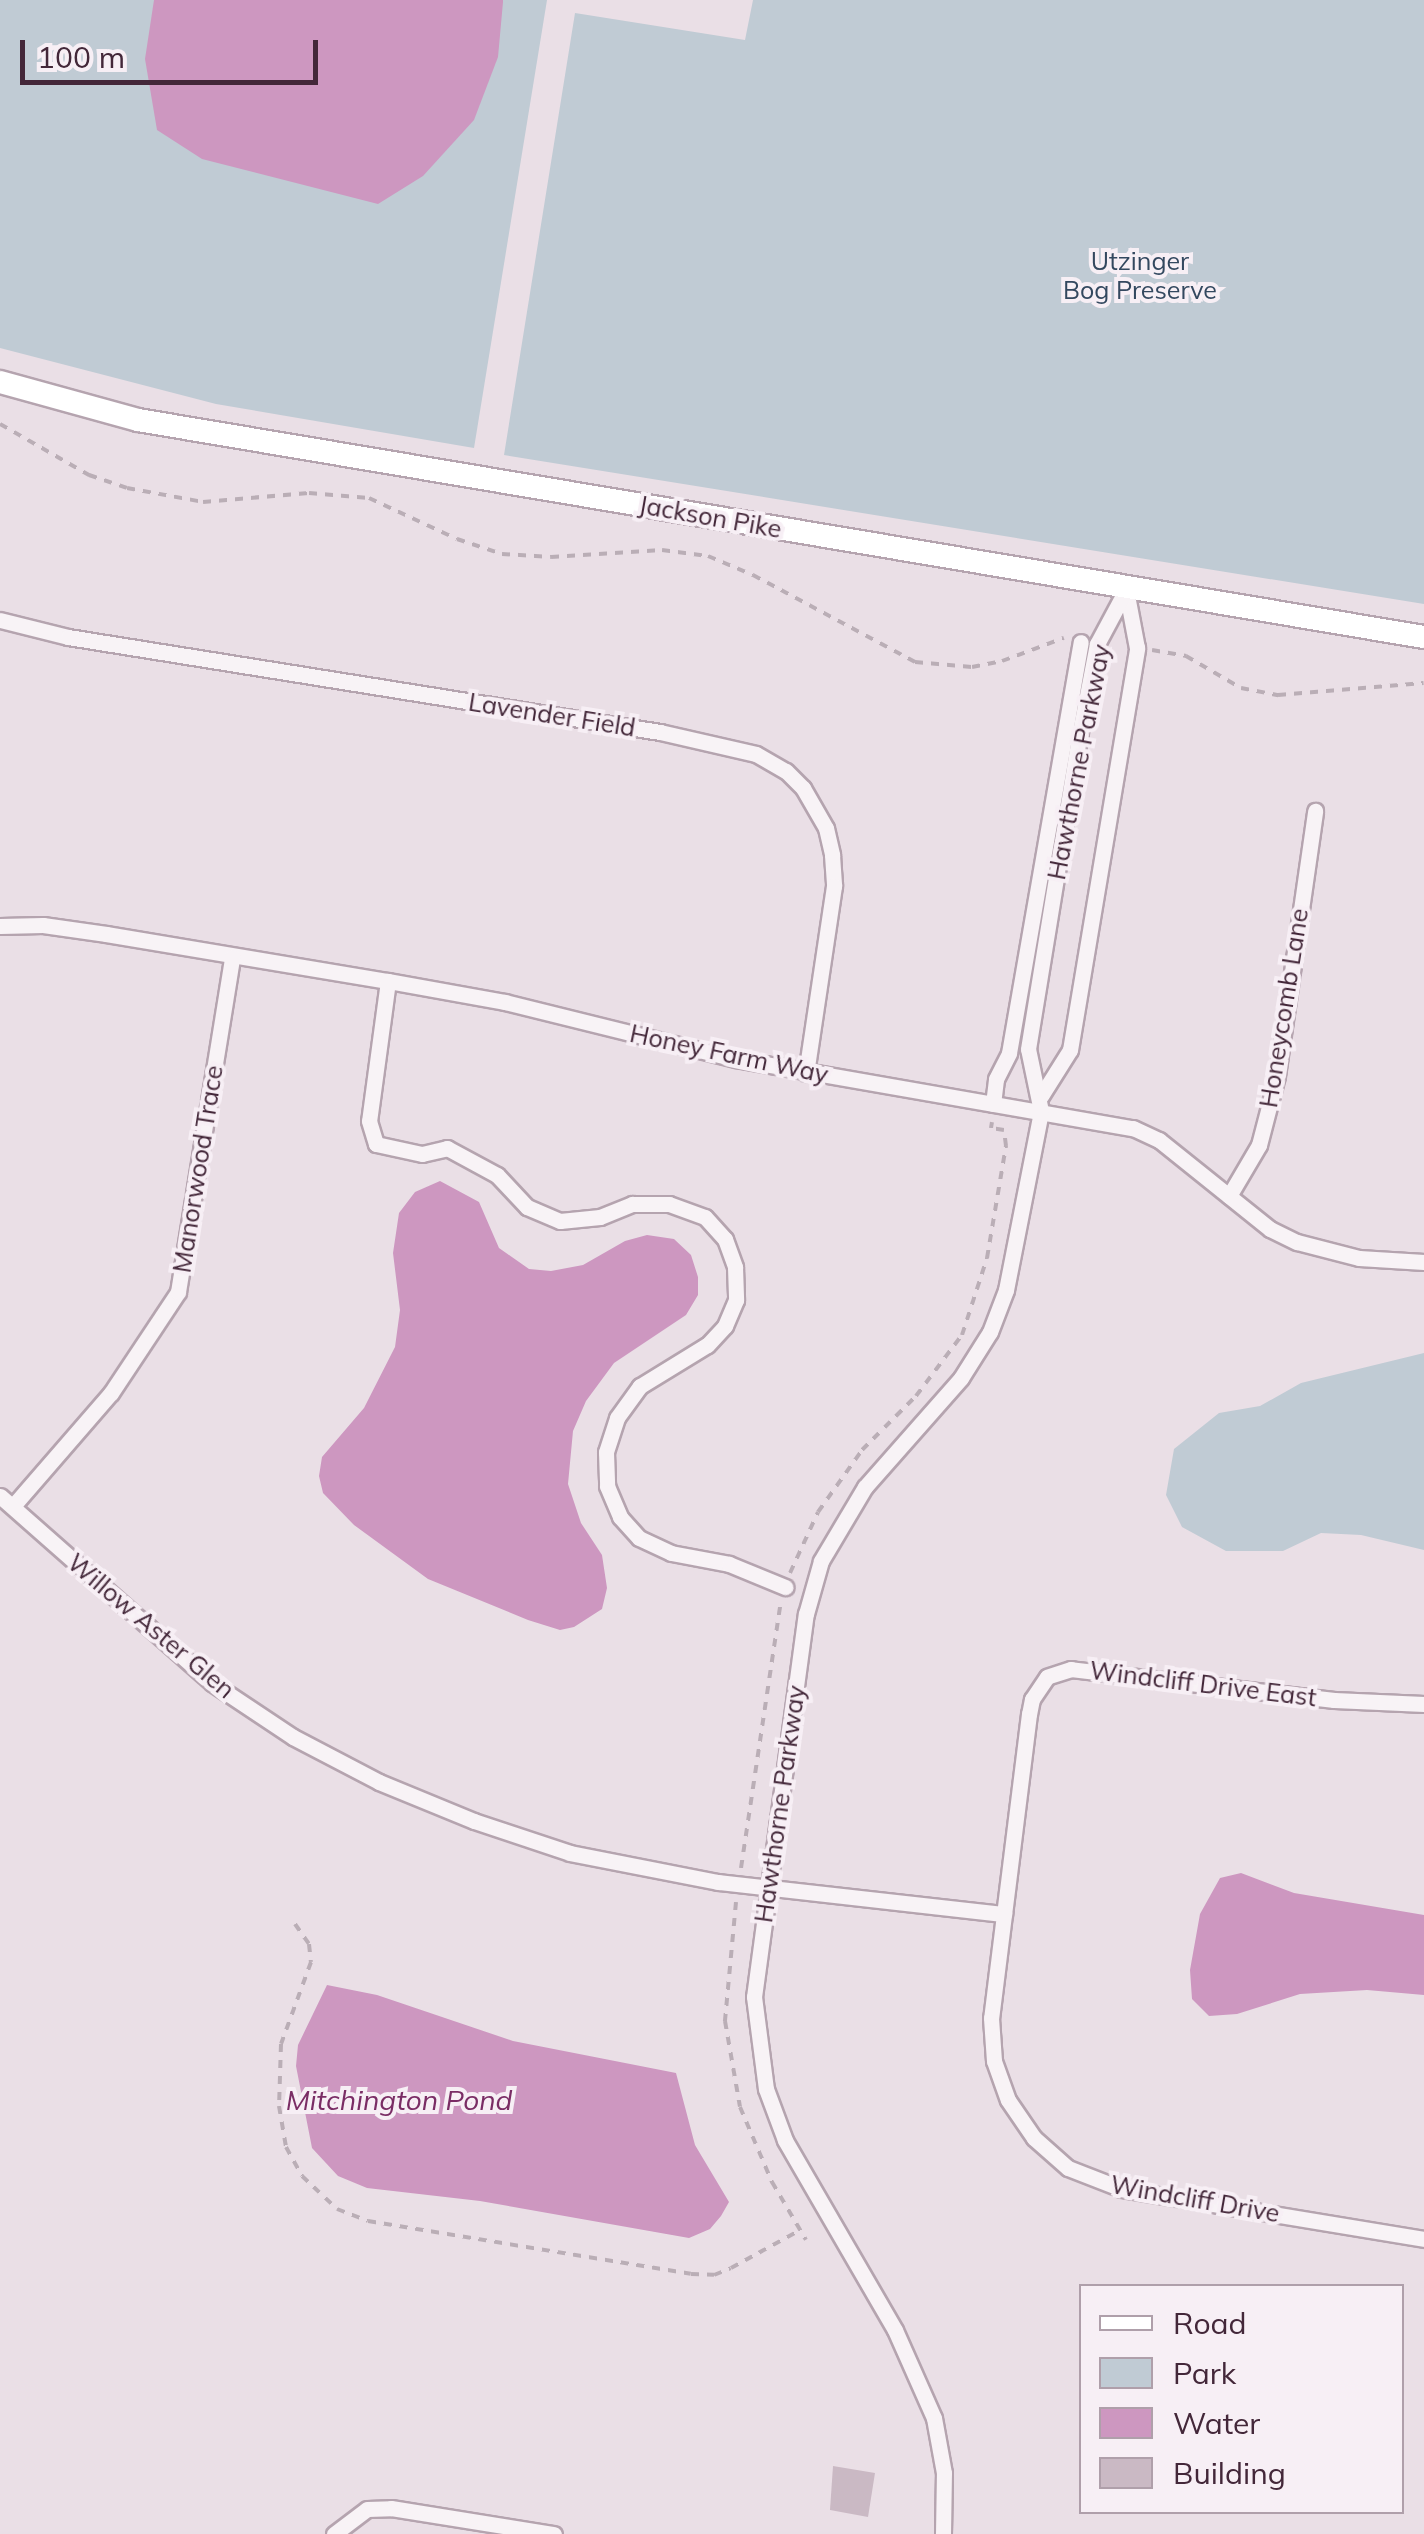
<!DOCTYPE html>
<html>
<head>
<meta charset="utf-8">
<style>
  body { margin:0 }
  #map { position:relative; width:1424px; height:2534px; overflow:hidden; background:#eadfe6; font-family:Mulish,sans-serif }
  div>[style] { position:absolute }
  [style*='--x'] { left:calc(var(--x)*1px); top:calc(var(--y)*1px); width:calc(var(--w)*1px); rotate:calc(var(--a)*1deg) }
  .green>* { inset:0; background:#c0cbd4 }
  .water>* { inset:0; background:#cd97c0 }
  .building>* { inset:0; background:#cab9c4 }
  .path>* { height:4px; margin-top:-2px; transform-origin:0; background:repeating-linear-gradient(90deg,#baaeb6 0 8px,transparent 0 16px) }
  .roads { filter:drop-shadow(2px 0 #b5a4af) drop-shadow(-2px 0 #b5a4af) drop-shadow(0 2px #b5a4af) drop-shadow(0 -2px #b5a4af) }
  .street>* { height:15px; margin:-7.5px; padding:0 7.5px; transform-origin:7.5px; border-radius:7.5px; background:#f8f3f6 }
  .secondary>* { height:22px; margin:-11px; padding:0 11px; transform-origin:11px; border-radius:11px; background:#fff }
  span { translate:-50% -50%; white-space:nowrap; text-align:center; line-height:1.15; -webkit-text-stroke:8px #f7eff5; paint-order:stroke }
  .park-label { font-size:25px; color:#33485f }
  .street-label { font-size:25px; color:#432739 }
  .water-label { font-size:28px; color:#7a2d65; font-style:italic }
  .legend { position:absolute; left:1079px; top:2284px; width:325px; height:230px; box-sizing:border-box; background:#f7eff5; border:2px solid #af9faa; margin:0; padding:12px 18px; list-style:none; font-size:30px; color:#432739 }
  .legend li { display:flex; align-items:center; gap:20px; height:50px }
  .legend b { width:50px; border:2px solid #af9faa }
  .scale { position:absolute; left:20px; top:40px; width:298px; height:45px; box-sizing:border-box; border:5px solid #432739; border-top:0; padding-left:12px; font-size:30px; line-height:35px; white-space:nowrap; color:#432739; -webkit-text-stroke:8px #f7eff5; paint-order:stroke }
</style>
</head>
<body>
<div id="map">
  <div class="green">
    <i style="clip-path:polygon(0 0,547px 0,474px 448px,216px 404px,0 348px)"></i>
    <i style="clip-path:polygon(753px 0,1424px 0,1424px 604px,504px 455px,575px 13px,745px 40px)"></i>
    <i style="clip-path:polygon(1424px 1353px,1424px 1550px,1361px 1535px,1321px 1533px,1283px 1551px,1226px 1551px,1182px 1527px,1166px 1495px,1174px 1449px,1219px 1413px,1260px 1406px,1301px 1383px)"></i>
  </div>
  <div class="water">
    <i style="clip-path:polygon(154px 0,503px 0,503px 2px,498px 57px,474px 120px,423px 176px,378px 204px,202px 159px,157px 130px,145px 59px)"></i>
    <i style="clip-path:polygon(440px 1181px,479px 1202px,499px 1248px,529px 1269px,551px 1271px,583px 1265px,625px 1241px,647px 1235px,674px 1239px,691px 1255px,698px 1277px,698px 1295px,686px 1315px,614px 1363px,586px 1401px,573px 1431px,568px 1484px,581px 1523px,602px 1555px,607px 1588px,602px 1609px,574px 1627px,560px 1630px,528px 1620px,428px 1579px,354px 1525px,323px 1493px,319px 1476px,322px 1457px,364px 1408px,395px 1347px,400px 1310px,393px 1253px,399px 1213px,415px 1192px)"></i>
    <i style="clip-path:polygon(1241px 1873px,1294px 1893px,1424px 1915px,1424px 1995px,1367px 1990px,1300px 1994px,1237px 2014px,1209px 2016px,1192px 1999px,1190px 1970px,1200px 1914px,1220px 1878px)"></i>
    <i style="clip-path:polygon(327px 1985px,377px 1995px,513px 2041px,676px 2073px,695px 2145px,729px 2202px,721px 2216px,710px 2229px,689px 2238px,480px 2201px,367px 2188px,338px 2176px,312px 2148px,296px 2066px,298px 2045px)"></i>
  </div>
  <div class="building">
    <i style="clip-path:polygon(833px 2466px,875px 2473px,868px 2517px,830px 2510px)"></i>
  </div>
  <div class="path">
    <i style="--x:0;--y:424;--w:103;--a:29.8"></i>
    <i style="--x:89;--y:475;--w:40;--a:18.9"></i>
    <i style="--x:127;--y:488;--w:77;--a:10.4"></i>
    <i style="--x:203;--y:502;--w:106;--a:-4.9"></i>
    <i style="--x:309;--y:493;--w:60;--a:4.8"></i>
    <i style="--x:369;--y:498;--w:97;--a:25"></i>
    <i style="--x:457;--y:539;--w:47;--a:18.4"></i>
    <i style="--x:502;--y:554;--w:49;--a:3.5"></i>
    <i style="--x:551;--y:557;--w:111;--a:-3.6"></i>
    <i style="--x:662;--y:550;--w:46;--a:7.4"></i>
    <i style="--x:708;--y:556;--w:49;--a:22.9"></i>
    <i style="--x:753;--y:575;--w:184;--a:28.2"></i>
    <i style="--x:915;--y:662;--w:57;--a:5"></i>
    <i style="--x:972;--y:667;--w:31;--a:-11"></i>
    <i style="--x:1002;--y:661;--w:66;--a:-20.4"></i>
    <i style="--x:1152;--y:650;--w:35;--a:10"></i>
    <i style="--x:1186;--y:656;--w:64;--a:30.2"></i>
    <i style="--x:1241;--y:688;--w:38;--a:11"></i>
    <i style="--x:1278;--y:695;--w:146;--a:-4.7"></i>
    <i style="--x:790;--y:1573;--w:67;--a:-65.3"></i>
    <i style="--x:818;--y:1512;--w:76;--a:-54.6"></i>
    <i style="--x:862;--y:1450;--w:76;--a:-45"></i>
    <i style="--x:916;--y:1396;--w:76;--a:-53"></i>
    <i style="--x:962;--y:1335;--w:81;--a:-72"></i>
    <i style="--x:987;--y:1258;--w:114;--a:-80.4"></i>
    <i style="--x:1006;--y:1146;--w:16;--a:-97"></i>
    <i style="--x:1004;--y:1130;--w:13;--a:-171"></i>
    <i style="--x:991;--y:1128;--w:6;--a:-81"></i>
    <i style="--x:741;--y:1868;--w:270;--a:-81.5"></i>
    <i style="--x:736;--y:1902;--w:120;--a:95.3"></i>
    <i style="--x:725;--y:2021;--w:87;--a:80.1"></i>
    <i style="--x:740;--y:2107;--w:82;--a:66.9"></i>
    <i style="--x:772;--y:2182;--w:67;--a:59.6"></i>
    <i style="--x:295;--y:1924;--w:24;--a:55"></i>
    <i style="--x:309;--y:1944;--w:18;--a:84"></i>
    <i style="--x:311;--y:1962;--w:87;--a:110.1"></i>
    <i style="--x:281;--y:2044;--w:62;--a:91.8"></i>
    <i style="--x:279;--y:2106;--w:42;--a:80.3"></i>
    <i style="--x:286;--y:2147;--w:33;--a:61"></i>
    <i style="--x:302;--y:2176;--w:48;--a:43.3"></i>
    <i style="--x:337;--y:2209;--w:33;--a:21"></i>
    <i style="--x:368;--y:2221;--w:327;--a:9.3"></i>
    <i style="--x:691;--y:2274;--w:23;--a:2"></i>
    <i style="--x:714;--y:2275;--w:18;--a:-22"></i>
    <i style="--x:731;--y:2268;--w:79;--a:-28.8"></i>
  </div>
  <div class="roads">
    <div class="street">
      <i style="--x:0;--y:620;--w:70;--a:14"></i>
      <i style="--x:68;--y:637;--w:600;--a:9.12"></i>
      <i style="--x:660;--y:732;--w:98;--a:12.9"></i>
      <i style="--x:756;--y:754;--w:34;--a:30"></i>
      <i style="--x:786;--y:771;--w:24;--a:45"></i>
      <i style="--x:803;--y:788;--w:46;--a:60.1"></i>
      <i style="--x:826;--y:828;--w:28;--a:77"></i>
      <i style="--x:832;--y:855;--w:31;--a:86"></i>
      <i style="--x:834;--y:886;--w:189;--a:98.5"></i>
      <i style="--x:0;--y:926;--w:43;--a:-1.3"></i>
      <i style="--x:43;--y:925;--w:64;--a:8.1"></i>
      <i style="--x:106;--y:934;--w:286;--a:9.5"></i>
      <i style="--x:388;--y:981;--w:119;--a:10.2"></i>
      <i style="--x:505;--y:1002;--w:238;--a:13.9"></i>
      <i style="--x:736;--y:1059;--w:403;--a:9.9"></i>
      <i style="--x:1133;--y:1128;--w:29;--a:25"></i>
      <i style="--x:1159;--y:1140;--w:142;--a:38.7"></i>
      <i style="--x:1270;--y:1229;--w:30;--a:26"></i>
      <i style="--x:1297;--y:1242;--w:64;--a:14.5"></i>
      <i style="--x:1359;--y:1258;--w:65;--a:3.5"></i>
      <i style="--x:388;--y:981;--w:141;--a:97.7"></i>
      <i style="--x:369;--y:1121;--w:24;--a:73"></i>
      <i style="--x:376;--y:1144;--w:47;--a:12.3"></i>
      <i style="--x:422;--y:1154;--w:26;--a:-13"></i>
      <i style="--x:447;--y:1148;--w:57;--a:28.4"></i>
      <i style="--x:497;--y:1175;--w:44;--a:46.8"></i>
      <i style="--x:527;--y:1207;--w:36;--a:23"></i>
      <i style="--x:560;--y:1221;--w:40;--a:-5.7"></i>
      <i style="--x:600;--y:1217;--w:35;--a:-22"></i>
      <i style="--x:632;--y:1204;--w:37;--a:0"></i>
      <i style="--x:669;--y:1204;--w:38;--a:20"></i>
      <i style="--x:705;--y:1217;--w:30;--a:48"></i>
      <i style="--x:725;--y:1239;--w:30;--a:70"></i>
      <i style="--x:735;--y:1267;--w:33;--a:88"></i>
      <i style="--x:736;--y:1300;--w:28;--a:113"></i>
      <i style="--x:725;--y:1326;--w:26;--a:133"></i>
      <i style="--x:707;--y:1345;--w:79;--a:148.5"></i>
      <i style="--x:640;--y:1386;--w:39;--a:126"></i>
      <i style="--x:617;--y:1418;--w:36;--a:108"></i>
      <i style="--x:606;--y:1452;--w:34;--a:88"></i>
      <i style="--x:607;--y:1486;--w:34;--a:67"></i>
      <i style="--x:620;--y:1517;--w:28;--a:48"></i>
      <i style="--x:639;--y:1538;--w:35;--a:25"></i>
      <i style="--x:671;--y:1553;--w:59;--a:10.7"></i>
      <i style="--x:729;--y:1564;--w:61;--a:22.3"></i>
      <i style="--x:1041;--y:1096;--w:54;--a:-57.8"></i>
      <i style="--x:1070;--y:1050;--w:408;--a:-80.5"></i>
      <i style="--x:1137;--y:648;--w:59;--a:-100.7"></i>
      <i style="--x:993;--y:1104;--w:25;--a:-83"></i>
      <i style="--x:996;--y:1079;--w:29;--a:-63"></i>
      <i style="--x:1009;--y:1053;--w:417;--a:-80.1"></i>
      <i style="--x:1229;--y:1196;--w:59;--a:-59.5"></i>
      <i style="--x:1259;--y:1145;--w:71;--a:-75.4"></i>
      <i style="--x:1277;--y:1076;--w:268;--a:-81.8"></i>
      <i style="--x:0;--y:1496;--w:283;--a:41.4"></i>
      <i style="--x:212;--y:1683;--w:97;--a:33.7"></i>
      <i style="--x:293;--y:1737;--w:97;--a:27.6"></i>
      <i style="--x:379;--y:1782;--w:103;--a:22.3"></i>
      <i style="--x:474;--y:1821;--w:101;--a:18.4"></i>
      <i style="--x:570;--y:1853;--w:151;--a:11.1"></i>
      <i style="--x:718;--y:1882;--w:288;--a:6.4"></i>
      <i style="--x:13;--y:1506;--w:150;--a:-49.1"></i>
      <i style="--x:111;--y:1393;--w:121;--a:-56.4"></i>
      <i style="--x:178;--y:1292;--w:339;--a:-80.8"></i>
      <i style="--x:1424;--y:1704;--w:90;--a:-177.5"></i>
      <i style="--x:1334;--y:1700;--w:265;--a:-173.3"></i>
      <i style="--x:1071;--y:1669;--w:25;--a:162"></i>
      <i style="--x:1047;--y:1677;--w:27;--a:124"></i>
      <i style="--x:1032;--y:1699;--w:15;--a:101"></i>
      <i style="--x:1029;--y:1714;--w:306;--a:97.1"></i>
      <i style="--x:991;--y:2018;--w:43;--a:86"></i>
      <i style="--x:994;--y:2061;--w:41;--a:70.3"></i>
      <i style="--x:1008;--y:2100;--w:46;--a:55.6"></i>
      <i style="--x:1034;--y:2138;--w:45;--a:41.4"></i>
      <i style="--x:1068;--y:2168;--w:58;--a:21.3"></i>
      <i style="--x:1122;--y:2189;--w:306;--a:9.4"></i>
      <i style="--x:334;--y:2534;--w:41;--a:-37.1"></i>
      <i style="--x:367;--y:2509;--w:24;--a:-2"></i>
      <i style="--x:391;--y:2508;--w:165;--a:9.1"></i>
      <i style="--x:943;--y:2534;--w:61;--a:-89.1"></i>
      <i style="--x:944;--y:2473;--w:56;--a:-100.3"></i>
      <i style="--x:934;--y:2418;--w:96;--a:-113.9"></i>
      <i style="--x:895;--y:2330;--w:220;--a:-120.1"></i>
      <i style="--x:785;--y:2140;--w:54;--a:-110.4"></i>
      <i style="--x:766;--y:2089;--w:93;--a:-97.4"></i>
      <i style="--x:754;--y:1997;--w:387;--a:-82.3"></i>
      <i style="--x:806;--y:1614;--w:55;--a:-74.2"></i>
      <i style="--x:821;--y:1561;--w:86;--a:-59.3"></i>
      <i style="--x:865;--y:1487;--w:145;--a:-48.6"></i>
      <i style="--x:961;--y:1378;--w:54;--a:-57.8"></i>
      <i style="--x:990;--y:1332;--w:45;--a:-69.1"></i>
      <i style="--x:1006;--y:1290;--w:182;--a:-78.9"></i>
      <i style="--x:1041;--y:1111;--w:63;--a:-101.8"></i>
      <i style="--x:1028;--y:1049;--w:321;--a:-80.7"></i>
      <i style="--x:1080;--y:732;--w:90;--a:-79.1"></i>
      <i style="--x:1097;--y:644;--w:61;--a:-61.8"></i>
    </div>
    <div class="secondary">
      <i style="--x:0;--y:382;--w:143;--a:15.4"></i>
      <i style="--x:138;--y:420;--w:1304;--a:9.58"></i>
    </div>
  </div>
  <div class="park-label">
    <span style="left:1140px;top:276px">Utzinger<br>Bog Preserve</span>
  </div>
  <div class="street-label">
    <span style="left:710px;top:517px;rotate:10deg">Jackson Pike</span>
    <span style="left:552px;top:715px;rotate:9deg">Lavender Field</span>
    <span style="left:1079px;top:762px;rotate:-79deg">Hawthorne Parkway</span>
    <span style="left:1284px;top:1008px;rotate:-81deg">Honeycomb Lane</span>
    <span style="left:729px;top:1054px;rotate:12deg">Honey Farm Way</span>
    <span style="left:198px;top:1169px;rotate:-81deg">Manorwood Trace</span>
    <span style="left:151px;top:1626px;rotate:40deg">Willow Aster Glen</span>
    <span style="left:1203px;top:1684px;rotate:7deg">Windcliff Drive East</span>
    <span style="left:780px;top:1804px;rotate:-82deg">Hawthorne Parkway</span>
    <span style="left:1195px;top:2199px;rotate:10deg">Windcliff Drive</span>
  </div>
  <div class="water-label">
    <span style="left:399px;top:2100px">Mitchington Pond</span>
  </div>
  <ul class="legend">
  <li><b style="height:12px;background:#fff"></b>Road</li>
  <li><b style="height:28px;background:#c0cbd4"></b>Park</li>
  <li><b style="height:28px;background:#cd97c0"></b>Water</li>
  <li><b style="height:28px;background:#cab9c4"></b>Building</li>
  </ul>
  <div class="scale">100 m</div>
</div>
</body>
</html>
